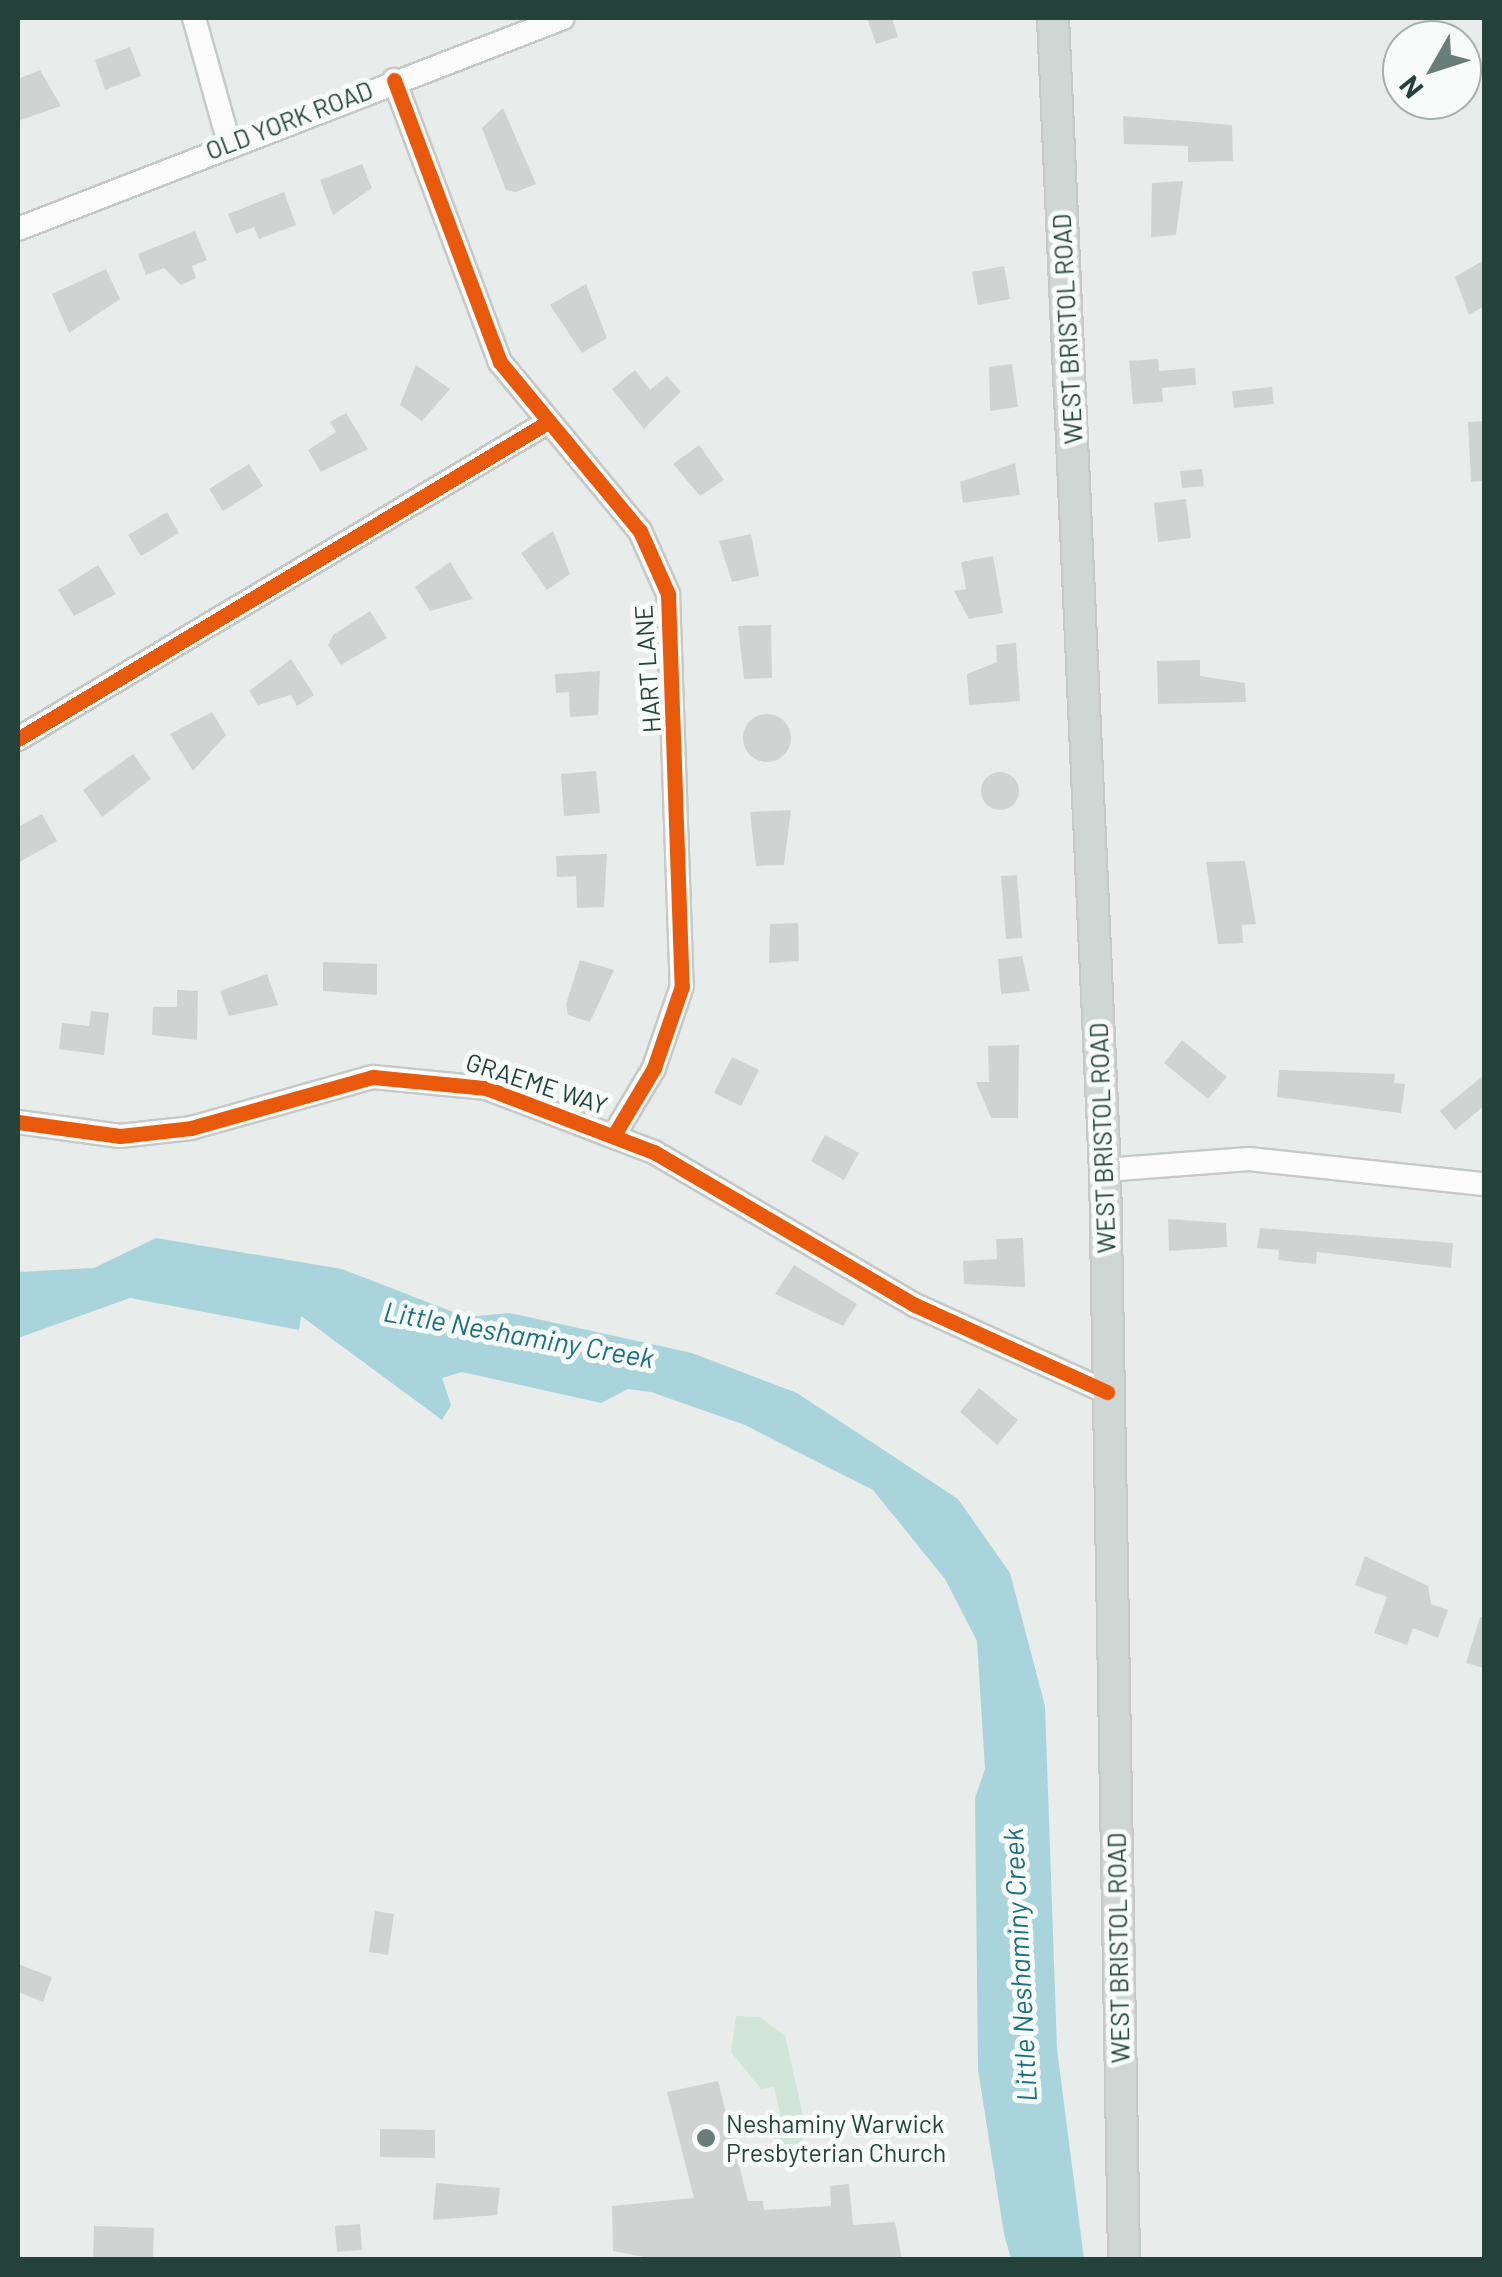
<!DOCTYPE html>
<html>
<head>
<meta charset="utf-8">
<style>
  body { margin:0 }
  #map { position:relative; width:1502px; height:2277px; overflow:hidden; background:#e8edeb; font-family:Barlow,sans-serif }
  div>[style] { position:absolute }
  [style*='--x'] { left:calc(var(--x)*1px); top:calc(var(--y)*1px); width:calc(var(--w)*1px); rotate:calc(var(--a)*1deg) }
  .green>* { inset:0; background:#d1e6d8 }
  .water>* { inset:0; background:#a9d4db }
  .building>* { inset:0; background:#cfd4d2 }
  .round { border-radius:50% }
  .roads { filter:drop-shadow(2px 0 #c5cac8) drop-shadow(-2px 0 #c5cac8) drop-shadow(0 2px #c5cac8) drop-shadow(0 -2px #c5cac8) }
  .minor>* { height:22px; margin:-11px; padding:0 11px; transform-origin:11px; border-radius:11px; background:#fcfcfc }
  .major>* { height:30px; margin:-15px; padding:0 15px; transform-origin:15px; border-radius:15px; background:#cfd7d5 }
  .cycleway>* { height:15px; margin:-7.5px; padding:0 7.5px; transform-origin:7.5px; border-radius:7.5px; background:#e8590c }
  .dots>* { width:28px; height:28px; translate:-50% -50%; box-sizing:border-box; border:5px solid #f7fbf9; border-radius:50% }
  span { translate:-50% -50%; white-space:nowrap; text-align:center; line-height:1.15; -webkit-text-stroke:10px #f7fbf9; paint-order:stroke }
  .street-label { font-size:25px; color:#24423a }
  .poi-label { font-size:25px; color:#24423a }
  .left { translate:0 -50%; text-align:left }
  .water-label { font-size:28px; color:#1c6f80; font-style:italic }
  .frame { position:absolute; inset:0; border:20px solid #24423a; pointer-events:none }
  .north { position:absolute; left:1382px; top:20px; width:100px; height:100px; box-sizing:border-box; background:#f7fbf9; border:2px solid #a3b1ad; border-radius:50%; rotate:231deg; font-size:28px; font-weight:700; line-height:40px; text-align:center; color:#24423a }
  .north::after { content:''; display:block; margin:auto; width:35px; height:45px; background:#697e78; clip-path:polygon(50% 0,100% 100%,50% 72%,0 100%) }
</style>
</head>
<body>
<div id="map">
  <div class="green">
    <i style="clip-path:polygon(736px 2016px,760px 2017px,785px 2036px,807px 2133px,793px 2151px,769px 2135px,783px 2128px,774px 2087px,761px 2089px,731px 2052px)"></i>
  </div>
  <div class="water">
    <i style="clip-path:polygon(156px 1238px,342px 1269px,466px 1317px,510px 1313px,692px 1353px,797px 1393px,958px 1499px,1010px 1573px,1045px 1706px,1057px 2049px,1084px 2259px,1011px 2259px,1004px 2234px,978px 2070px,975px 1798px,985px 1769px,977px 1641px,945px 1579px,873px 1490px,745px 1425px,651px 1392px,628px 1389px,601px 1403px,462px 1372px,442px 1378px,451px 1405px,442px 1420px,301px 1316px,299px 1330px,130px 1298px,18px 1338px,18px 1272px,94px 1268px)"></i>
  </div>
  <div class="building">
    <i style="clip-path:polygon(867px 18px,892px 18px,898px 37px,876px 44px)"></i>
    <i style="clip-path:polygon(130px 47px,141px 76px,105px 90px,95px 60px)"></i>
    <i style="clip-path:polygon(40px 70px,61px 106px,18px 121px,18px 79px)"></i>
    <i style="clip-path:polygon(503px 108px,536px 184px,516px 192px,506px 190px,482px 128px)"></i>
    <i style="clip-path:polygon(1123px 116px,1232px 125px,1233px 161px,1188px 162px,1188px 146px,1124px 144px)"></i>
    <i style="clip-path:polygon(362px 164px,372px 188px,333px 215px,320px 180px)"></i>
    <i style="clip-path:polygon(1183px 181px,1176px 235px,1151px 237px,1152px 183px)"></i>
    <i style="clip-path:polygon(284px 192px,296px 225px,259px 239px,254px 227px,236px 234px,228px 214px)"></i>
    <i style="clip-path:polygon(195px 231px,207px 260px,192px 266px,196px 278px,181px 285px,164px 268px,146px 275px,138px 254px)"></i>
    <i style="clip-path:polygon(1484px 260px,1484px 306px,1469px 315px,1455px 277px)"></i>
    <i style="clip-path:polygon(1004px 266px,1010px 299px,978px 305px,972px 272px)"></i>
    <i style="clip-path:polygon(106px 269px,120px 299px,69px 333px,52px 294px)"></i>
    <i style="clip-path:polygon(586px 284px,607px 338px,582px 353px,550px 305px)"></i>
    <i style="clip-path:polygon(1158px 359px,1159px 371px,1195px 368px,1196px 385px,1162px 388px,1163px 402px,1133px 404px,1129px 361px)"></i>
    <i style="clip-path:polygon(1012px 364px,1018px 407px,990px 411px,989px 367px)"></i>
    <i style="clip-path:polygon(416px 365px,450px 389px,422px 421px,400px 405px)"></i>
    <i style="clip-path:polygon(635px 370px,650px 390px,667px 376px,681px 392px,644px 429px,612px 389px)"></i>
    <i style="clip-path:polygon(1272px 387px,1274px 404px,1234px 408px,1232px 391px)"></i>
    <i style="clip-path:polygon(346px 413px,368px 449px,321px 472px,308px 450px,336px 432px,330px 422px)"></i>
    <i style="clip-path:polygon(1484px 421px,1484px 481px,1471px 482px,1468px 422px)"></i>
    <i style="clip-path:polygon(699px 445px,724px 480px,700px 496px,673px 464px)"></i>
    <i style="clip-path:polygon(1015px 463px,1020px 495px,963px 503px,960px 482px)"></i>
    <i style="clip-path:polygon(249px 464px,263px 486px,223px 511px,209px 489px)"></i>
    <i style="clip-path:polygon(1202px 469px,1204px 486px,1182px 488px,1180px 471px)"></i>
    <i style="clip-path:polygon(1186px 499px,1191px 538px,1158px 542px,1154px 503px)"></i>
    <i style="clip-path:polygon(167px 512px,179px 533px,141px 556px,128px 535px)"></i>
    <i style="clip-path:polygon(553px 531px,570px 574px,547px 590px,521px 553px)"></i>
    <i style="clip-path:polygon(751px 534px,759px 576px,732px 582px,719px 541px)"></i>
    <i style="clip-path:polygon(993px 556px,1003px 613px,969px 619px,954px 591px,966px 589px,961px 562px)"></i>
    <i style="clip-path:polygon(450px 562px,473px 599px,430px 611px,415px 587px)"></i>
    <i style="clip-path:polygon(98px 565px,116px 594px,74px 616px,58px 590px)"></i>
    <i style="clip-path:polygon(370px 611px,387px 638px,341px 665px,328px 645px,333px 635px)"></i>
    <i style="clip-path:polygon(771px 625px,772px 678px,744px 679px,738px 626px)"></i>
    <i style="clip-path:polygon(1016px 643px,1020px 701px,969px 705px,967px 674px,997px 662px,996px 645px)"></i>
    <i style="clip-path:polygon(291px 659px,314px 695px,297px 706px,291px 695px,258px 705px,249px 691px)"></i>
    <i style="clip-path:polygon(1200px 660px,1200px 676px,1245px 683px,1246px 702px,1158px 704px,1157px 661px)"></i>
    <i style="clip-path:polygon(600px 671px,598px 715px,570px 717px,569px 692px,556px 693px,555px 674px)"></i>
    <i style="clip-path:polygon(212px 712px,226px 735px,193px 771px,170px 734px)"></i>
    <i class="round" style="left:743px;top:714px;width:48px;height:48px"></i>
    <i style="clip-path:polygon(133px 754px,151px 779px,102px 817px,83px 790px)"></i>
    <i style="clip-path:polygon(596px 771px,600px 813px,564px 816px,561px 774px)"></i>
    <i class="round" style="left:981px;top:772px;width:38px;height:38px"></i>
    <i style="clip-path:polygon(791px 810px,784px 865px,756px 866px,750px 812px)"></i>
    <i style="clip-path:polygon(42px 814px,57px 841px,18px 863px,18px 827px)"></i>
    <i style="clip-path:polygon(607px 854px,604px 907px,577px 908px,576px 876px,557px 877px,556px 856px)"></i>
    <i style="clip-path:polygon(1245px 861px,1256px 924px,1242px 925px,1243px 943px,1218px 944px,1206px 862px)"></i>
    <i style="clip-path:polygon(1017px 875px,1022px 938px,1006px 939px,1001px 876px)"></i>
    <i style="clip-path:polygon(798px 923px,799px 961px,769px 963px,770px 924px)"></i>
    <i style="clip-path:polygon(1022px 956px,1030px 991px,1001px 994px,998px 959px)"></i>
    <i style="clip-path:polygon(580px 960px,614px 970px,590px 1022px,568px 1015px,566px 1004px)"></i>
    <i style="clip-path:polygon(323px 962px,377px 964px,377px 995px,323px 991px)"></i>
    <i style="clip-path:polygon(267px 974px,278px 1005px,229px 1016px,220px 991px)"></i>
    <i style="clip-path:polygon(177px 990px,198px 991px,197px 1040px,152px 1035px,153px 1007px,177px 1007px)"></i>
    <i style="clip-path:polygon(91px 1011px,109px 1013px,104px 1055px,59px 1049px,62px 1023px,89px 1026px)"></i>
    <i style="clip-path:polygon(1182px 1040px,1227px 1077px,1208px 1099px,1164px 1063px)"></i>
    <i style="clip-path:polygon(1019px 1045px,1018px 1118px,991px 1118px,976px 1082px,989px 1082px,988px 1046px)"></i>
    <i style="clip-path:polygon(732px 1057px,759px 1070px,741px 1106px,714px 1093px)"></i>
    <i style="clip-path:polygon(1279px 1070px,1395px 1074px,1394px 1083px,1405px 1084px,1401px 1113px,1277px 1097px)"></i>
    <i style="clip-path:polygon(1484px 1075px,1484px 1106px,1455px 1130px,1440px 1111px)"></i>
    <i style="clip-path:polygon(825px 1135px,859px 1153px,844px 1180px,811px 1161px)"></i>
    <i style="clip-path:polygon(1168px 1219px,1226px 1223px,1227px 1247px,1169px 1251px)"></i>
    <i style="clip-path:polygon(1260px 1228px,1453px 1243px,1451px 1268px,1317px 1252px,1316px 1264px,1278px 1260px,1279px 1250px,1257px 1248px)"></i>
    <i style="clip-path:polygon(1023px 1238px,1025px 1287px,964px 1284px,963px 1261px,997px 1259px,996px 1239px)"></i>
    <i style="clip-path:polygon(794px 1265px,857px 1304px,843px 1326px,775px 1294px)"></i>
    <i style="clip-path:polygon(979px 1388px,1018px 1420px,997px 1445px,960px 1412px)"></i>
    <i style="clip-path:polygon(1365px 1556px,1428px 1586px,1431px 1604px,1448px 1610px,1438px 1638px,1413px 1628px,1407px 1645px,1374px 1633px,1387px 1597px,1355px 1585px)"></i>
    <i style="clip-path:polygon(1480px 1617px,1484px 1618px,1484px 1668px,1466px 1663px)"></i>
    <i style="clip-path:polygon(375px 1911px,394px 1914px,388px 1955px,369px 1952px)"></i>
    <i style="clip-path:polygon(18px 1964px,52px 1977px,43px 2002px,18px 1992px)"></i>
    <i style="clip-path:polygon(718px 2081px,748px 2201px,763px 2201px,764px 2210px,831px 2206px,830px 2186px,849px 2184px,853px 2225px,895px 2222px,902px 2260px,660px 2260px,613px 2251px,612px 2206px,694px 2198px,667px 2092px)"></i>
    <i style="clip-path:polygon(380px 2129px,435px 2130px,435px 2158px,380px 2157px)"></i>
    <i style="clip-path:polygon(436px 2183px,500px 2188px,497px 2215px,433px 2220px)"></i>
    <i style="clip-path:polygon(360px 2224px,362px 2250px,337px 2252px,335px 2226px)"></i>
    <i style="clip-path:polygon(94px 2226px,154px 2228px,153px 2260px,93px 2260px)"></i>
  </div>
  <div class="roads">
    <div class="minor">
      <i style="--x:194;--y:18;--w:130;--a:74.4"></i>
      <i style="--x:394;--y:80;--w:301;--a:69.4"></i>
      <i style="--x:500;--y:362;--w:219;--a:50.4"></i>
      <i style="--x:640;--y:531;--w:69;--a:66"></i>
      <i style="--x:668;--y:594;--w:392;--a:88"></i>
      <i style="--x:682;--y:986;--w:87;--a:108.9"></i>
      <i style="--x:654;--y:1068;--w:78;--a:120.8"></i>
      <i style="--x:18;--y:229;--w:584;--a:-21.16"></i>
      <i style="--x:18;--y:739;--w:618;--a:-30.88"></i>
      <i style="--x:18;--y:1122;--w:103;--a:7.8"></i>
      <i style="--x:120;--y:1136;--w:71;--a:-6.4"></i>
      <i style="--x:191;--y:1128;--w:189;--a:-15.7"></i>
      <i style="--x:373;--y:1077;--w:114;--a:5.6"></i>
      <i style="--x:486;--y:1088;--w:180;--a:20.9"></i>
      <i style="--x:654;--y:1152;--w:303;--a:30.4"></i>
      <i style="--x:915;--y:1305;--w:211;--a:24.4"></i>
      <i style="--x:1105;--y:1170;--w:144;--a:-4.4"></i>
      <i style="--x:1249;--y:1159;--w:236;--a:6.1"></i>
    </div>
    <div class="major">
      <i style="--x:1053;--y:18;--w:1153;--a:87.42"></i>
      <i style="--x:1105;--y:1170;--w:1090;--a:89"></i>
    </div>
  </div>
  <div class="cycleway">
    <i style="--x:394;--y:80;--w:301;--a:69.4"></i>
    <i style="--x:500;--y:362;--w:219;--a:50.4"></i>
    <i style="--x:640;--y:531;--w:69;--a:66"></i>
    <i style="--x:668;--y:594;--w:392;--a:88"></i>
    <i style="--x:682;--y:986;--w:87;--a:108.9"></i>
    <i style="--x:654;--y:1068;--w:78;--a:120.8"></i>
    <i style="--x:18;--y:739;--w:618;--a:-30.88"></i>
    <i style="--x:18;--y:1122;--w:103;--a:7.8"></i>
    <i style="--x:120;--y:1136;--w:71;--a:-6.4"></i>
    <i style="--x:191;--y:1128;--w:189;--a:-15.7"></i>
    <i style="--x:373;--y:1077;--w:114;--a:5.6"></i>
    <i style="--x:486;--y:1088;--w:180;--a:20.9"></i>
    <i style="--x:654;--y:1152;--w:303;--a:30.4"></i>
    <i style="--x:915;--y:1305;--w:211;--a:24.4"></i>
  </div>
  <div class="dots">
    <i style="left:706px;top:2138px;background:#697e78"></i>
  </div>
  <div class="street-label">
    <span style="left:289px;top:120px;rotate:-21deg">OLD YORK ROAD</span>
    <span style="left:1067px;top:329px;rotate:-93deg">WEST BRISTOL ROAD</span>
    <span style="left:647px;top:669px;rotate:-94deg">HART LANE</span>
    <span style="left:537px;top:1083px;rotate:18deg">GRAEME WAY</span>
    <span style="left:1102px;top:1138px;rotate:-92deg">WEST BRISTOL ROAD</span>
    <span style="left:1118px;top:1948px;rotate:-91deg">WEST BRISTOL ROAD</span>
  </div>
  <div class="poi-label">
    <span class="left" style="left:726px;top:2138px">Neshaminy Warwick<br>Presbyterian Church</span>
  </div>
  <div class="water-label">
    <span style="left:519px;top:1334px;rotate:10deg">Little Neshaminy Creek</span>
    <span style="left:1019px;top:1965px;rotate:-93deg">Little Neshaminy Creek</span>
  </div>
  <div class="frame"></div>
  <div class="north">N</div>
</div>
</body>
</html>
